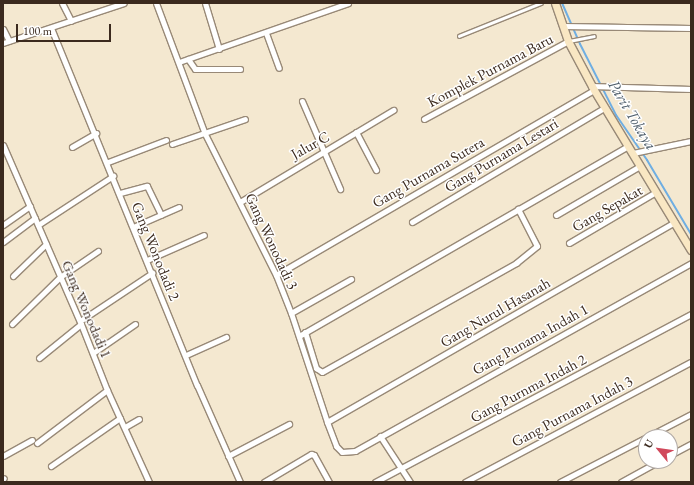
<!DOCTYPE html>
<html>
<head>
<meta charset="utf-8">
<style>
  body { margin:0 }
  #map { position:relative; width:694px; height:485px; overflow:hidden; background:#f4e8d0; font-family:"EB Garamond",serif }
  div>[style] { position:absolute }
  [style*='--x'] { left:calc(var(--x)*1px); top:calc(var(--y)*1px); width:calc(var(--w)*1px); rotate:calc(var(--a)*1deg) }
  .stream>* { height:2px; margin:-1px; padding:0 1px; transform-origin:1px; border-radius:1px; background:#6faee2 }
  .roads { filter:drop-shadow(1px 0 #988977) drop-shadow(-1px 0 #988977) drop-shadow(0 1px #988977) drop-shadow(0 -1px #988977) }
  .lane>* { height:2.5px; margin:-1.25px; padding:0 1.25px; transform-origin:1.25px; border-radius:1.25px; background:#fff }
  .street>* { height:5px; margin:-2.5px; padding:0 2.5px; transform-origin:2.5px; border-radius:2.5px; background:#fff }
  .secondary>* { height:7px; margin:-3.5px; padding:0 3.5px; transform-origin:3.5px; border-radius:3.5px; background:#f9e7c3 }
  span { translate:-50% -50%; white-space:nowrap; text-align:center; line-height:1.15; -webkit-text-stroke:3px #fff; paint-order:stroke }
  .street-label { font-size:15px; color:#3b2a1e }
  .water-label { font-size:16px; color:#505f6c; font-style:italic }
  .frame { position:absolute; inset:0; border:4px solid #3b2a1e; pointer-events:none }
  .north { position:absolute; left:638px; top:429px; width:40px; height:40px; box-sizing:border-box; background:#fff; border:1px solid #b1aaa5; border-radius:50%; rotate:299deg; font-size:11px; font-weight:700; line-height:16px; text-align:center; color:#3b2a1e }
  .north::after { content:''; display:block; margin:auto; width:14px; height:18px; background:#d1495b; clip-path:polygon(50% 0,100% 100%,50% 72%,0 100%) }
  .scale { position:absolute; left:16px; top:24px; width:95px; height:18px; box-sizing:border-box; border:2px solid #3b2a1e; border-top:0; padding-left:5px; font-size:12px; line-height:14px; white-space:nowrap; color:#3b2a1e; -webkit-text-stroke:3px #fff; paint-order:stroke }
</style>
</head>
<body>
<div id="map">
  <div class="stream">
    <i style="--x:562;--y:3;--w:45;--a:66.3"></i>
    <i style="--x:580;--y:44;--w:80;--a:63.1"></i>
    <i style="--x:616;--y:115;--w:55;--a:55.4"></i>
    <i style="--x:647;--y:160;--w:86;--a:59.3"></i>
  </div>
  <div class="roads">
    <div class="lane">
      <i style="--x:459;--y:36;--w:88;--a:-21.9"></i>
      <i style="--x:569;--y:41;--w:25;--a:-11"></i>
    </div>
    <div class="street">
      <i style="--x:62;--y:3;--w:20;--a:63"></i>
      <i style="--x:156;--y:3;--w:140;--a:69.5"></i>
      <i style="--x:205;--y:134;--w:158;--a:63.3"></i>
      <i style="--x:276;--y:275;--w:41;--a:68.5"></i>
      <i style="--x:291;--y:313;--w:115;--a:71.7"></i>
      <i style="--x:327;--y:422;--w:26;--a:69"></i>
      <i style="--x:336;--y:446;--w:8;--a:45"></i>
      <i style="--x:342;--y:452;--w:13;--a:-4"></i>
      <i style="--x:355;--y:451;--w:385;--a:-29.2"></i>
      <i style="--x:205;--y:3;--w:48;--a:73.1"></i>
      <i style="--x:563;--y:26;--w:128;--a:0.9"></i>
      <i style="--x:51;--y:28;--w:386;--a:67.8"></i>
      <i style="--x:197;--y:385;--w:106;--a:66.1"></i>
      <i style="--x:3;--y:29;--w:13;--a:63"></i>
      <i style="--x:266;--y:33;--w:37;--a:70"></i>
      <i style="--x:3;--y:43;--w:127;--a:-18.3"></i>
      <i style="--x:188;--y:59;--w:12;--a:55"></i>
      <i style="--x:195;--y:69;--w:45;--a:0"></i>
      <i style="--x:179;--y:62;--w:179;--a:-19.2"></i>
      <i style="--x:591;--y:86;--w:100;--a:1.7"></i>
      <i style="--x:302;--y:101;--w:96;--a:66.6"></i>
      <i style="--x:424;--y:119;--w:164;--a:-28.4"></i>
      <i style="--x:356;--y:132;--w:43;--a:62.2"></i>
      <i style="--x:172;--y:144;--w:77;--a:-18.9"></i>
      <i style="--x:3;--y:145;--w:195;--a:66.5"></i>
      <i style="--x:81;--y:324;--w:71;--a:68.5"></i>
      <i style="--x:107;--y:390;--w:101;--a:65.5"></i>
      <i style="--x:72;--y:147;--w:28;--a:-30"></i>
      <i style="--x:633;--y:153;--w:59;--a:-11.7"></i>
      <i style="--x:108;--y:162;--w:62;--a:-20.8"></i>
      <i style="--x:120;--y:193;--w:28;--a:-15"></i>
      <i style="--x:147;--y:186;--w:32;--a:64"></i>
      <i style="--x:240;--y:202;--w:179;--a:-31"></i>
      <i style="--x:556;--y:215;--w:97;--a:-30.3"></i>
      <i style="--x:412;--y:222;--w:223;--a:-30.7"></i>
      <i style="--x:3;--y:225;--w:33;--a:-35"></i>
      <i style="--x:38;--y:225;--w:90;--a:-33.2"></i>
      <i style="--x:133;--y:227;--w:50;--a:-23.5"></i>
      <i style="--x:3;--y:242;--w:40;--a:-37"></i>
      <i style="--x:569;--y:243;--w:101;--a:-30.4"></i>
      <i style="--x:147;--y:260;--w:62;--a:-23.7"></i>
      <i style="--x:276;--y:275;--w:368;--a:-30.2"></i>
      <i style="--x:13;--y:276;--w:46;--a:-44.1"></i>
      <i style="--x:291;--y:313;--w:69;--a:-29.5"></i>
      <i style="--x:80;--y:321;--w:87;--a:-33.7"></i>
      <i style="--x:12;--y:324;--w:67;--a:-44.4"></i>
      <i style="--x:60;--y:277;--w:46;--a:-34.4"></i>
      <i style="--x:305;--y:332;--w:38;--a:73"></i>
      <i style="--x:316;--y:368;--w:7;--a:34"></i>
      <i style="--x:322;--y:372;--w:223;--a:-29.3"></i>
      <i style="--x:516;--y:263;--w:27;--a:-39"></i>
      <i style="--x:537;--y:246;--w:42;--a:-117.2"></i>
      <i style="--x:299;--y:336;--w:380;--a:-30"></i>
      <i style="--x:93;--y:353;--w:51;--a:-34.6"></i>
      <i style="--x:186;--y:355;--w:44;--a:-24.2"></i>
      <i style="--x:39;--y:358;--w:54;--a:-39"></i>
      <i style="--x:327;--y:422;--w:401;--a:-29.9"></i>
      <i style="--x:125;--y:427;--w:16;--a:-30"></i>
      <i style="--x:380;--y:436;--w:55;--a:56.9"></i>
      <i style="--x:37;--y:443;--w:88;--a:-37.1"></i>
      <i style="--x:670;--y:455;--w:24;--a:-28"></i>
      <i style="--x:3;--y:456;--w:33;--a:-29"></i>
      <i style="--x:228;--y:456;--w:69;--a:-27.7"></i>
      <i style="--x:51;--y:466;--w:84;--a:-34.8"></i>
      <i style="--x:3;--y:479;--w:1;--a:-45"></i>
      <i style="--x:264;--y:482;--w:55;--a:-30.8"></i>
      <i style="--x:311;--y:454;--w:3;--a:18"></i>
      <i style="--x:314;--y:455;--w:31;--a:61"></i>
      <i style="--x:375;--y:482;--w:358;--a:-28"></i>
      <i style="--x:465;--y:482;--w:256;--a:-28"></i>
      <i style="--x:560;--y:482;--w:148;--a:-27.4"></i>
      <i style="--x:621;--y:482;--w:43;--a:-28.9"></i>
    </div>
    <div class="secondary">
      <i style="--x:555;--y:3;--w:40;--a:71.1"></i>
      <i style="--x:568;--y:41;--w:55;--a:62"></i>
      <i style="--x:594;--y:90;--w:187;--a:58.8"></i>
    </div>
  </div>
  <div class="street-label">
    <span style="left:490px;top:70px;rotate:-28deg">Komplek Purnama Baru</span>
    <span style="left:310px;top:145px;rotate:-29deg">Jalur C</span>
    <span style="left:501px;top:155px;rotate:-31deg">Gang Purnama Lestari</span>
    <span style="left:428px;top:172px;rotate:-30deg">Gang Purnama Sutera</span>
    <span style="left:607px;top:208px;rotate:-30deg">Gang Sepakat</span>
    <span style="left:272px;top:241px;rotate:65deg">Gang Wonodadi 3</span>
    <span style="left:156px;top:251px;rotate:68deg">Gang Wonodadi 2</span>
    <span style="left:87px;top:309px;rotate:67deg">Gang Wonodadi 1</span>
    <span style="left:495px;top:312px;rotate:-30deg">Gang Nurul Hasanah</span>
    <span style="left:530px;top:339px;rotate:-29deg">Gang Punama Indah 1</span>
    <span style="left:528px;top:388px;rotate:-28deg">Gang Purnma Indah 2</span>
    <span style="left:572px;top:411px;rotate:-28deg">Gang Purnama Indah 3</span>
  </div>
  <div class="water-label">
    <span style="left:632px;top:115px;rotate:59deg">Parit Tokaya</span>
  </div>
  <div class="frame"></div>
  <div class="north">U</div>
  <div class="scale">100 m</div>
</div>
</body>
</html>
